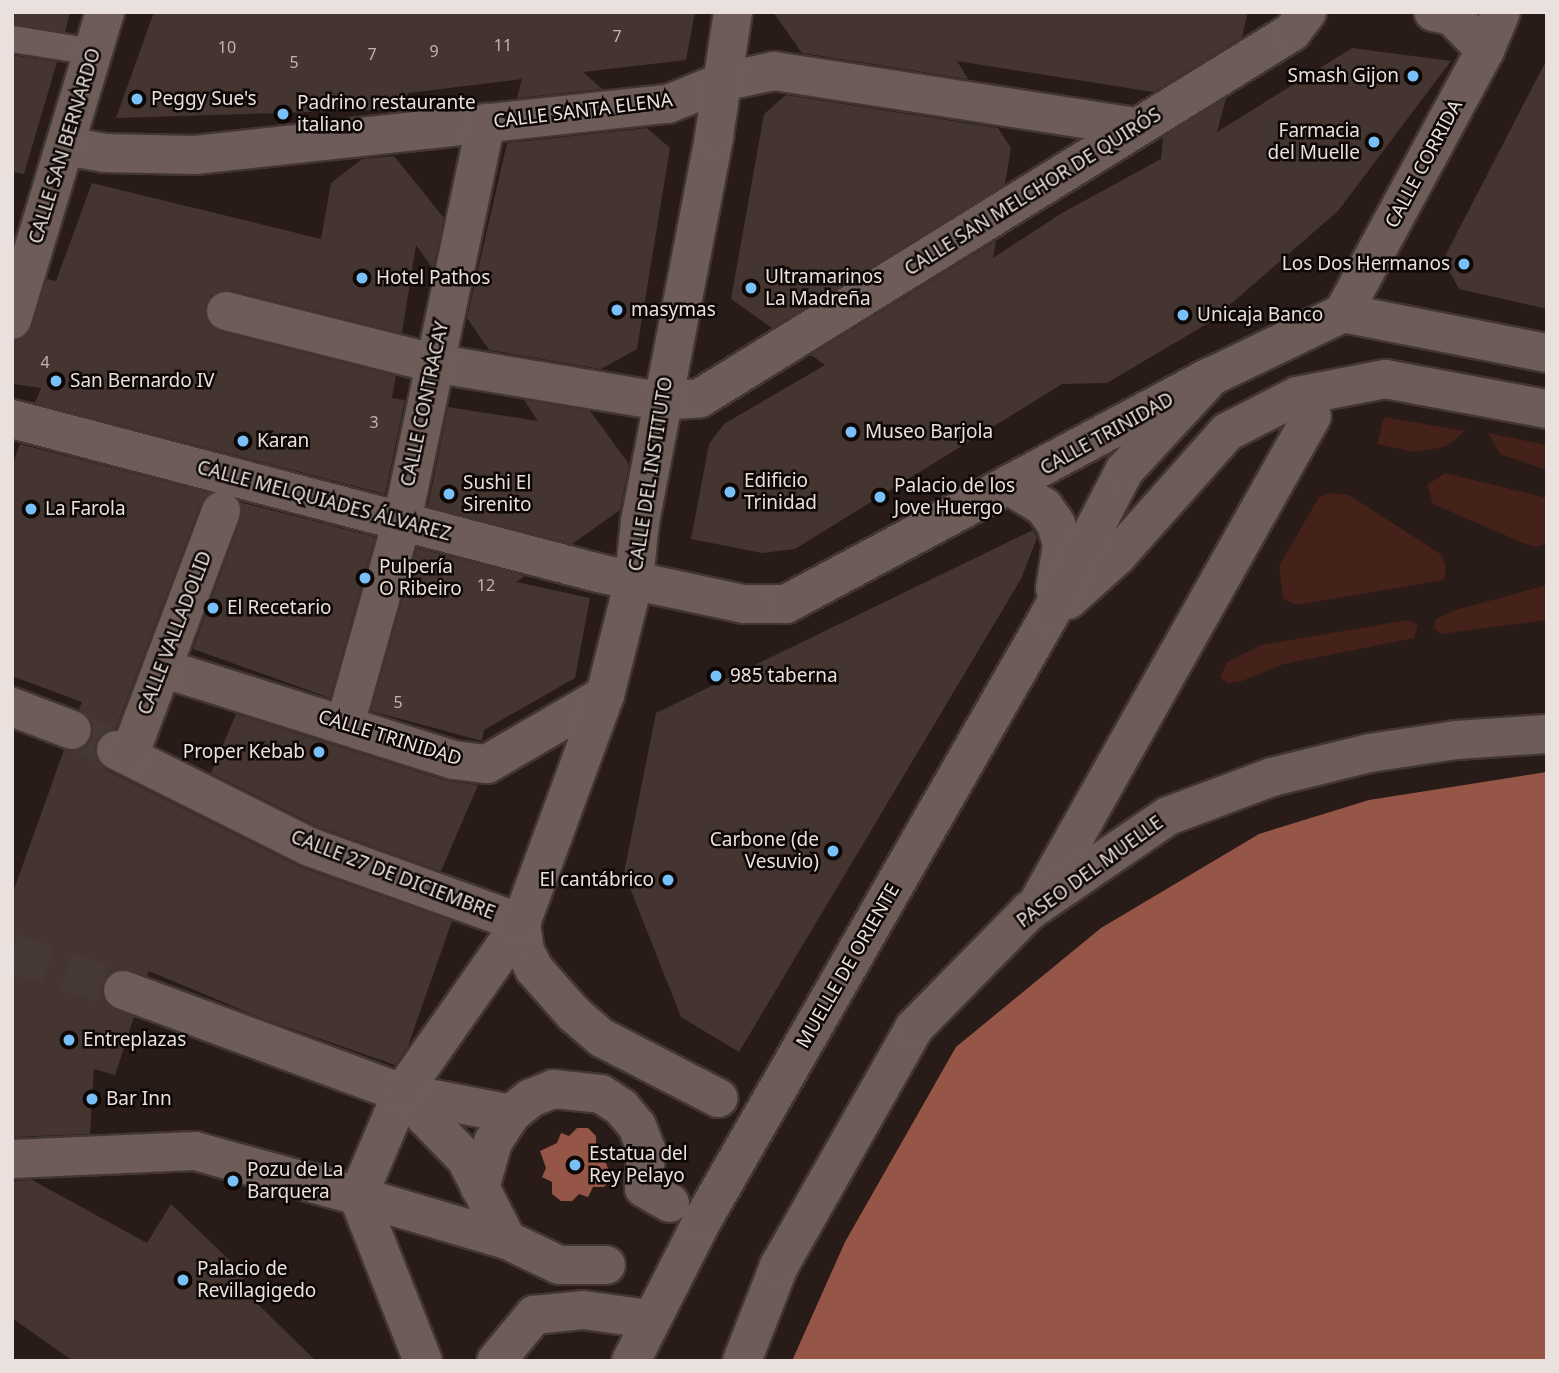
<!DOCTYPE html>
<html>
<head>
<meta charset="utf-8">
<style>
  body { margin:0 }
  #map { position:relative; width:1559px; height:1373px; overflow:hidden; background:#291b17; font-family:"Noto Sans",sans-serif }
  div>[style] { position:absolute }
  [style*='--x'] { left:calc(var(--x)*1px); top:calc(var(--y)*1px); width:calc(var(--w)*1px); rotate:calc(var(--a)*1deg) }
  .green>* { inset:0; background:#442119 }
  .water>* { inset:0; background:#965647 }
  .building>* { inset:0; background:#453531 }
  .pedestrian-tunnel>* { height:38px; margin-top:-19px; transform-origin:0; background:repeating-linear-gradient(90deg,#463935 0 38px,transparent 0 57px) }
  .roads { filter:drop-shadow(2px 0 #413634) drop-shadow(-2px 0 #413634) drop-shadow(0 2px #413634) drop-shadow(0 -2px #413634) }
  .service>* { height:26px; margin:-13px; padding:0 13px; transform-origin:13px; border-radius:13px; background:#6e5c58 }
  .pedestrian>* { height:38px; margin:-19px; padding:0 19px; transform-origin:19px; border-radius:19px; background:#6e5c58 }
  .minor>* { height:38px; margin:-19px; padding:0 19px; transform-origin:19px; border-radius:19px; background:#6e5c58 }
  .tertiary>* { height:38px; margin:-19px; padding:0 19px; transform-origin:19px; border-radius:19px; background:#6e5c58 }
  .dots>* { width:19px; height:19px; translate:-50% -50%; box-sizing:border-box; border:4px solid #0d0706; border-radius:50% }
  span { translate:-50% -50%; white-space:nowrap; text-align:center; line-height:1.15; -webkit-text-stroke:5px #0d0706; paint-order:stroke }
  .number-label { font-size:16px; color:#c1b5b2 }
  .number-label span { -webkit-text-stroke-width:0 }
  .poi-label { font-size:19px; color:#eae0dd }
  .right { translate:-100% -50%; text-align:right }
  .left { translate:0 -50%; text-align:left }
  .street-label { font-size:19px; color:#eae0dd }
  .frame { position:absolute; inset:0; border:14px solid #eae0dd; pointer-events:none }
</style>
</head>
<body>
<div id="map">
  <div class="green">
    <i style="clip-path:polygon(1384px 417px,1465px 431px,1445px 447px,1415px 452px,1377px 444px)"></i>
    <i style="clip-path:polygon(1488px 433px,1547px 445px,1547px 470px,1500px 454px)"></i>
    <i style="clip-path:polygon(1445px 473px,1547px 498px,1547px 543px,1536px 547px,1521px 542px,1433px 504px,1427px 485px)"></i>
    <i style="clip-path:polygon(1332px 493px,1349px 495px,1442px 555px,1446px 567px,1444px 580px,1297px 605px,1283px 599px,1279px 566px,1319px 497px)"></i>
    <i style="clip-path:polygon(1547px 585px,1547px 620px,1441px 634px,1434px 627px,1436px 619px,1456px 610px)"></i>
    <i style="clip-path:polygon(1408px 620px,1418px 625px,1414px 638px,1284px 664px,1242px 681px,1228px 683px,1220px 678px,1227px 662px,1261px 645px)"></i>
  </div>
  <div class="water">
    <i style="clip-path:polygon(1547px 772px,1547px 1361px,792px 1361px,845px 1242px,956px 1047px,1101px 928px,1259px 834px,1369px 800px)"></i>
    <i style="clip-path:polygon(577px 1128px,588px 1128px,596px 1136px,596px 1147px,608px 1153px,605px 1161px,612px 1178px,604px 1187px,593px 1187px,588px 1197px,579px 1194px,572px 1201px,561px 1201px,552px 1194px,552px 1182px,542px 1177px,546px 1168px,540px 1151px,557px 1143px,561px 1133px,569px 1136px)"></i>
  </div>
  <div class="building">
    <i style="clip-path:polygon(12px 12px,70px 12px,65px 32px,12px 24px)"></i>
    <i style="clip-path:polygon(154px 12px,695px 12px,686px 60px,583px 72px,602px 89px,517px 98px,522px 79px,408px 93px,409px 109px,116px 118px)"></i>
    <i style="clip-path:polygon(773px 12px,1248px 12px,1242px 37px,1153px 92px,957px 61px,968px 79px,802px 53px)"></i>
    <i style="clip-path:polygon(1352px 48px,1451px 61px,1338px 211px,1210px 322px,1107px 383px,1062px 384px,795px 549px,762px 553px,691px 539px,709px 444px,724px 424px,825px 365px,811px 355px,996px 241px,993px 258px,1062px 213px,1161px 159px,1163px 137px,1226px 98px,1217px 132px)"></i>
    <i style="clip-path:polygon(12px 55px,57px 62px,24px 174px,12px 172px)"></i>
    <i style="clip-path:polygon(1547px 59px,1547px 309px,1459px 289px,1443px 260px)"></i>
    <i style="clip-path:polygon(786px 95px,998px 128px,1011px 148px,1005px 184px,772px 328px,731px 299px,764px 114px)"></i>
    <i style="clip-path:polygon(647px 128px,670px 148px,637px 349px,601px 369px,489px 350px,467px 318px,507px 143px)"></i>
    <i style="clip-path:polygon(394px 156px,444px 218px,433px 269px,416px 245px,402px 333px,231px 290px,211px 295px,205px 306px,210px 326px,221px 332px,396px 376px,392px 398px,405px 400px,385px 494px,35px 403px,41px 388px,12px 384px,12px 341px,27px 335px,47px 279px,56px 281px,92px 183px,321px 239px,331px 183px,362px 159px)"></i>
    <i style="clip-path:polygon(524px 400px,590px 411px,629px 464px,620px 510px,572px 544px,428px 506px,448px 407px,538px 421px)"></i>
    <i style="clip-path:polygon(20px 444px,209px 493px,201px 503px,116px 728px,103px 732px,94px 752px,106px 770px,300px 867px,452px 921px,408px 1046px,395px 1065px,261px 1018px,149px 971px,147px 976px,119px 969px,103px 982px,102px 994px,107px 1004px,134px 1017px,115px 1075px,94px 1069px,90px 1134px,12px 1137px,12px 895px,64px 750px,85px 747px,94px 727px,79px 709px,82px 702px,12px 676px,12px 466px)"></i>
    <i style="clip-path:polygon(240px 502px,375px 537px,330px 698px,193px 649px,241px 519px)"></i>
    <i style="clip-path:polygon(1033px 530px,1037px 538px,1021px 579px,739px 1052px,681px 1017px,624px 873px,656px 713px)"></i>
    <i style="clip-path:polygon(417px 548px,525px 576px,516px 582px,590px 598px,575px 678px,484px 730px,482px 741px,371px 711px)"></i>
    <i style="clip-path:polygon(236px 714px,447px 781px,478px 785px,441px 871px,319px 827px,211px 773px)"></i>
    <i style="clip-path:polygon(32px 1180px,147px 1243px,171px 1204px,246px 1276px,238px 1285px,316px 1361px,73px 1361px,12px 1318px,12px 1181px)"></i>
  </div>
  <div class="pedestrian-tunnel">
    <i style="--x:72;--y:730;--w:48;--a:24.4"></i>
    <i style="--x:12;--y:953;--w:117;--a:18.4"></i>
  </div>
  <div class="roads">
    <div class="service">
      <i style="--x:12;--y:39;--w:82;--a:9.1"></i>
    </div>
    <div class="pedestrian">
      <i style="--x:1485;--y:50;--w:41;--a:-67.2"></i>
      <i style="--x:65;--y:146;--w:41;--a:9.9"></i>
      <i style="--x:105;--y:153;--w:90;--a:1.3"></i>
      <i style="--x:195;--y:155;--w:476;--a:-6.2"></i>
      <i style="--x:668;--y:104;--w:58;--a:-22.2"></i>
      <i style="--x:722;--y:82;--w:53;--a:-11.9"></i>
      <i style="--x:774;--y:71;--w:366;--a:8.8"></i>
      <i style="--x:226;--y:311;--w:213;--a:14.1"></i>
      <i style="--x:433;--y:363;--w:231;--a:9.5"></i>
      <i style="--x:661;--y:401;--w:39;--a:-4"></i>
      <i style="--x:700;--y:398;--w:696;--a:-31.73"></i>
      <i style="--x:1292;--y:32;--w:25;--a:-53"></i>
      <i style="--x:162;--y:668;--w:306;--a:17.5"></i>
      <i style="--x:454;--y:760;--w:33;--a:7"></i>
      <i style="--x:487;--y:764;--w:137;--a:-30.3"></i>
      <i style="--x:12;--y:707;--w:64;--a:21"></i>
      <i style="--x:345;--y:724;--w:211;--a:-74.3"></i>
      <i style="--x:402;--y:521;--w:407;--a:-78.1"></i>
      <i style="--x:116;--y:750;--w:217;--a:26.6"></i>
      <i style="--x:310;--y:847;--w:224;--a:19.8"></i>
      <i style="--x:129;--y:756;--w:262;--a:-69.4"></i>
      <i style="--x:1040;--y:899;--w:554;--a:-60.61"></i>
      <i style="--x:521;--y:923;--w:28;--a:82"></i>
      <i style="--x:525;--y:951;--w:20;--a:63"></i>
      <i style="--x:534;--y:969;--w:60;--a:48.4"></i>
      <i style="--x:574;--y:1014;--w:37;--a:41"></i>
      <i style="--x:602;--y:1038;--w:131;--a:27.3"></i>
      <i style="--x:123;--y:990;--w:297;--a:20.3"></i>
      <i style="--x:402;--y:1093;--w:111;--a:10.9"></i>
      <i style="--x:511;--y:1114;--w:26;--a:-39"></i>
      <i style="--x:531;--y:1098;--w:24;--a:-22"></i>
      <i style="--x:553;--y:1089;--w:48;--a:5.9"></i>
      <i style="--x:601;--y:1094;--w:24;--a:33"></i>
      <i style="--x:621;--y:1107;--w:25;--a:50"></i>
      <i style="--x:637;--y:1126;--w:25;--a:69"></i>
      <i style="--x:646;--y:1149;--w:39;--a:93"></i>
      <i style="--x:644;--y:1188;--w:30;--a:30"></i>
      <i style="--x:402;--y:1093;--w:92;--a:45.9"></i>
      <i style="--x:466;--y:1159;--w:91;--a:63.2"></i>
      <i style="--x:507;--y:1240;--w:58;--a:25.7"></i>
      <i style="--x:559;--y:1265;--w:47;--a:0"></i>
      <i style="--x:12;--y:1159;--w:183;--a:-2.5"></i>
      <i style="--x:195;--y:1151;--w:169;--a:15.4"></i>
      <i style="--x:358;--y:1196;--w:112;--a:-66.9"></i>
      <i style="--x:402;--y:1093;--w:208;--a:-55"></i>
      <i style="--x:521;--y:923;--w:243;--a:-69.8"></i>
      <i style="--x:605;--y:695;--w:119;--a:-75.8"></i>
      <i style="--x:480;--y:1188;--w:48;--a:-74.2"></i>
      <i style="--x:493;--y:1142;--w:33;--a:-57"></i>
      <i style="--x:358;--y:1196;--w:177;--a:68.5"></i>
      <i style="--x:358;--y:1196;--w:155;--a:16.5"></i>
      <i style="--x:742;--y:1361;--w:102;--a:-68.7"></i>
      <i style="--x:779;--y:1266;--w:274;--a:-60.4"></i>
      <i style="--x:914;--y:1028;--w:164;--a:-45.5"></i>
      <i style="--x:1029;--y:911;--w:168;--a:-34.4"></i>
      <i style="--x:1168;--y:816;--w:111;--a:-20.6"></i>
      <i style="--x:1272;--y:777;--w:101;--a:-13.8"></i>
      <i style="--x:1370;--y:753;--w:87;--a:-8.6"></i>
      <i style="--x:1456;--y:740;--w:91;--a:-3.8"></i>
    </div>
    <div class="minor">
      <i style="--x:1343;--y:313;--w:299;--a:-61.6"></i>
      <i style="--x:1485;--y:50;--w:47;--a:-134.1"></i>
      <i style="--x:1452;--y:16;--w:19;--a:-168"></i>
      <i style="--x:12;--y:320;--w:322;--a:-73.2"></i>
      <i style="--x:1011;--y:487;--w:39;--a:31"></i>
      <i style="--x:1044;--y:507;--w:21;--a:55"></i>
      <i style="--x:1056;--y:524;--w:22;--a:74"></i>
      <i style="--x:1062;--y:545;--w:44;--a:99.2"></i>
      <i style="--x:634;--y:580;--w:58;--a:-84.1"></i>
      <i style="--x:640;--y:522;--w:393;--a:-79.1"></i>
      <i style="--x:714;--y:136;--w:125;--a:-81.3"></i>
      <i style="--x:1068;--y:600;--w:66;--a:-41.9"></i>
      <i style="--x:1117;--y:556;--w:166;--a:-48.4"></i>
      <i style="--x:1227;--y:432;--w:79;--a:-27.2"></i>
      <i style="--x:1297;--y:396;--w:90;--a:-10.9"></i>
      <i style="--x:1385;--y:379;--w:165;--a:10.5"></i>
      <i style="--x:496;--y:1361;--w:60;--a:-50.4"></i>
      <i style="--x:534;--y:1315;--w:49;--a:-5.8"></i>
      <i style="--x:583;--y:1310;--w:67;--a:7.8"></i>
      <i style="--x:631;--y:1361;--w:157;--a:-63.1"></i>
      <i style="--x:702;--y:1221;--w:700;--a:-60.17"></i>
      <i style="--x:1050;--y:614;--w:161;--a:-62.6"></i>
      <i style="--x:1124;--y:471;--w:121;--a:-47.3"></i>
    </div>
    <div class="tertiary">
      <i style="--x:12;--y:419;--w:606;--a:14.72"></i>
      <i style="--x:598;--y:573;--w:149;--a:12"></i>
      <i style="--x:744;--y:604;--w:42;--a:0"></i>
      <i style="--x:786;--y:604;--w:481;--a:-28.2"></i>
      <i style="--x:1210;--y:377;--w:148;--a:-25.7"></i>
      <i style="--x:1343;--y:313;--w:208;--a:11.1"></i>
    </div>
  </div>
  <div class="dots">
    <i style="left:1413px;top:76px;background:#79bff8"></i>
    <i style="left:137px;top:99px;background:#79bff8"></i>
    <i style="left:283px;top:114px;background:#79bff8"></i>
    <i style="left:1374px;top:142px;background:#79bff8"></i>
    <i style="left:1464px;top:264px;background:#79bff8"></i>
    <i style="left:362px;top:278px;background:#79bff8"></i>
    <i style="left:751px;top:288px;background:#79bff8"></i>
    <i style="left:617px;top:310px;background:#79bff8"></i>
    <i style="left:1183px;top:315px;background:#79bff8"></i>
    <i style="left:56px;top:381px;background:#79bff8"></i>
    <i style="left:851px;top:432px;background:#79bff8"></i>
    <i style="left:243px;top:441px;background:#79bff8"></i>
    <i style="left:730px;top:492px;background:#79bff8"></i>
    <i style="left:449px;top:494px;background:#79bff8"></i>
    <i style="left:880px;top:497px;background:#79bff8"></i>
    <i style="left:31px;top:509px;background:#79bff8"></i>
    <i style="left:365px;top:578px;background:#79bff8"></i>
    <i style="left:213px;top:608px;background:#79bff8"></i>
    <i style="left:716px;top:676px;background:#79bff8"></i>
    <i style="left:319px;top:752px;background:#79bff8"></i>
    <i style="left:833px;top:851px;background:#79bff8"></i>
    <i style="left:668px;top:880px;background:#79bff8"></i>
    <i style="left:69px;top:1040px;background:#79bff8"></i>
    <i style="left:92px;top:1099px;background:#79bff8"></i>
    <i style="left:575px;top:1165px;background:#79bff8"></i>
    <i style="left:233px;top:1181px;background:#79bff8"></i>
    <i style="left:183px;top:1280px;background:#79bff8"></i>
  </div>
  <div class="number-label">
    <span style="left:617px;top:36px">7</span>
    <span style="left:503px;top:45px">11</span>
    <span style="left:227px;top:47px">10</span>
    <span style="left:434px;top:51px">9</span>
    <span style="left:372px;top:54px">7</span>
    <span style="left:294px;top:62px">5</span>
    <span style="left:45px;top:362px">4</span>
    <span style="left:374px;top:422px">3</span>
    <span style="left:486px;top:585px">12</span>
    <span style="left:398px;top:702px">5</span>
  </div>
  <div class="poi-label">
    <span class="right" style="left:1399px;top:76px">Smash Gijon</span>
    <span class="left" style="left:151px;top:99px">Peggy Sue's</span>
    <span class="left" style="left:297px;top:114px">Padrino restaurante<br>italiano</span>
    <span class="right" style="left:1360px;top:142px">Farmacia<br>del Muelle</span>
    <span class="right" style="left:1450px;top:264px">Los Dos Hermanos</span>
    <span class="left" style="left:765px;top:288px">Ultramarinos<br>La Madreña</span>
    <span class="left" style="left:376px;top:278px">Hotel Pathos</span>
    <span class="left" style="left:631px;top:310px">masymas</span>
    <span class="left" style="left:1197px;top:315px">Unicaja Banco</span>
    <span class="left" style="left:70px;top:381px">San Bernardo IV</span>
    <span class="left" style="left:865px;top:432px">Museo Barjola</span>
    <span class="left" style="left:257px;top:441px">Karan</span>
    <span class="left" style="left:744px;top:492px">Edificio<br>Trinidad</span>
    <span class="left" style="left:463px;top:494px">Sushi El<br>Sirenito</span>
    <span class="left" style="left:894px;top:497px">Palacio de los<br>Jove Huergo</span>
    <span class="left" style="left:45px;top:509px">La Farola</span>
    <span class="left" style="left:379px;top:578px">Pulpería<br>O Ribeiro</span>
    <span class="left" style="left:227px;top:608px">El Recetario</span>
    <span class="left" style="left:730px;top:676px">985 taberna</span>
    <span class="right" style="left:305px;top:752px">Proper Kebab</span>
    <span class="right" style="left:819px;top:851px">Carbone (de<br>Vesuvio)</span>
    <span class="right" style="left:654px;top:880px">El cantábrico</span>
    <span class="left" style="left:83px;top:1040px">Entreplazas</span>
    <span class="left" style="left:106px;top:1099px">Bar Inn</span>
    <span class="left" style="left:589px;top:1165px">Estatua del<br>Rey Pelayo</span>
    <span class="left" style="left:247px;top:1181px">Pozu de La<br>Barquera</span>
    <span class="left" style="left:197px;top:1280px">Palacio de<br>Revillagigedo</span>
  </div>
  <div class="street-label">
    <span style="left:583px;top:111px;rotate:-7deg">CALLE SANTA ELENA</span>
    <span style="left:65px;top:146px;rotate:-73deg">CALLE SAN BERNARDO</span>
    <span style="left:1424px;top:164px;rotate:-62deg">CALLE CORRIDA</span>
    <span style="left:1033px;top:192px;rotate:-32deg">CALLE SAN MELCHOR DE QUIRÓS</span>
    <span style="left:425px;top:404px;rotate:-78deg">CALLE CONTRACAY</span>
    <span style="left:1107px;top:434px;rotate:-29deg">CALLE TRINIDAD</span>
    <span style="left:651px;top:474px;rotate:-81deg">CALLE DEL INSTITUTO</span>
    <span style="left:324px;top:501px;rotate:15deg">CALLE MELQUIADES ÁLVAREZ</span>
    <span style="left:175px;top:633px;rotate:-69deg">CALLE VALLADOLID</span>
    <span style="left:390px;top:738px;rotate:17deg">CALLE TRINIDAD</span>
    <span style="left:1090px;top:872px;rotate:-36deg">PASEO DEL MUELLE</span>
    <span style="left:393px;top:875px;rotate:21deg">CALLE 27 DE DICIEMBRE</span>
    <span style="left:848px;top:966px;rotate:-60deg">MUELLE DE ORIENTE</span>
  </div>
  <div class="frame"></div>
</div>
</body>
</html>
